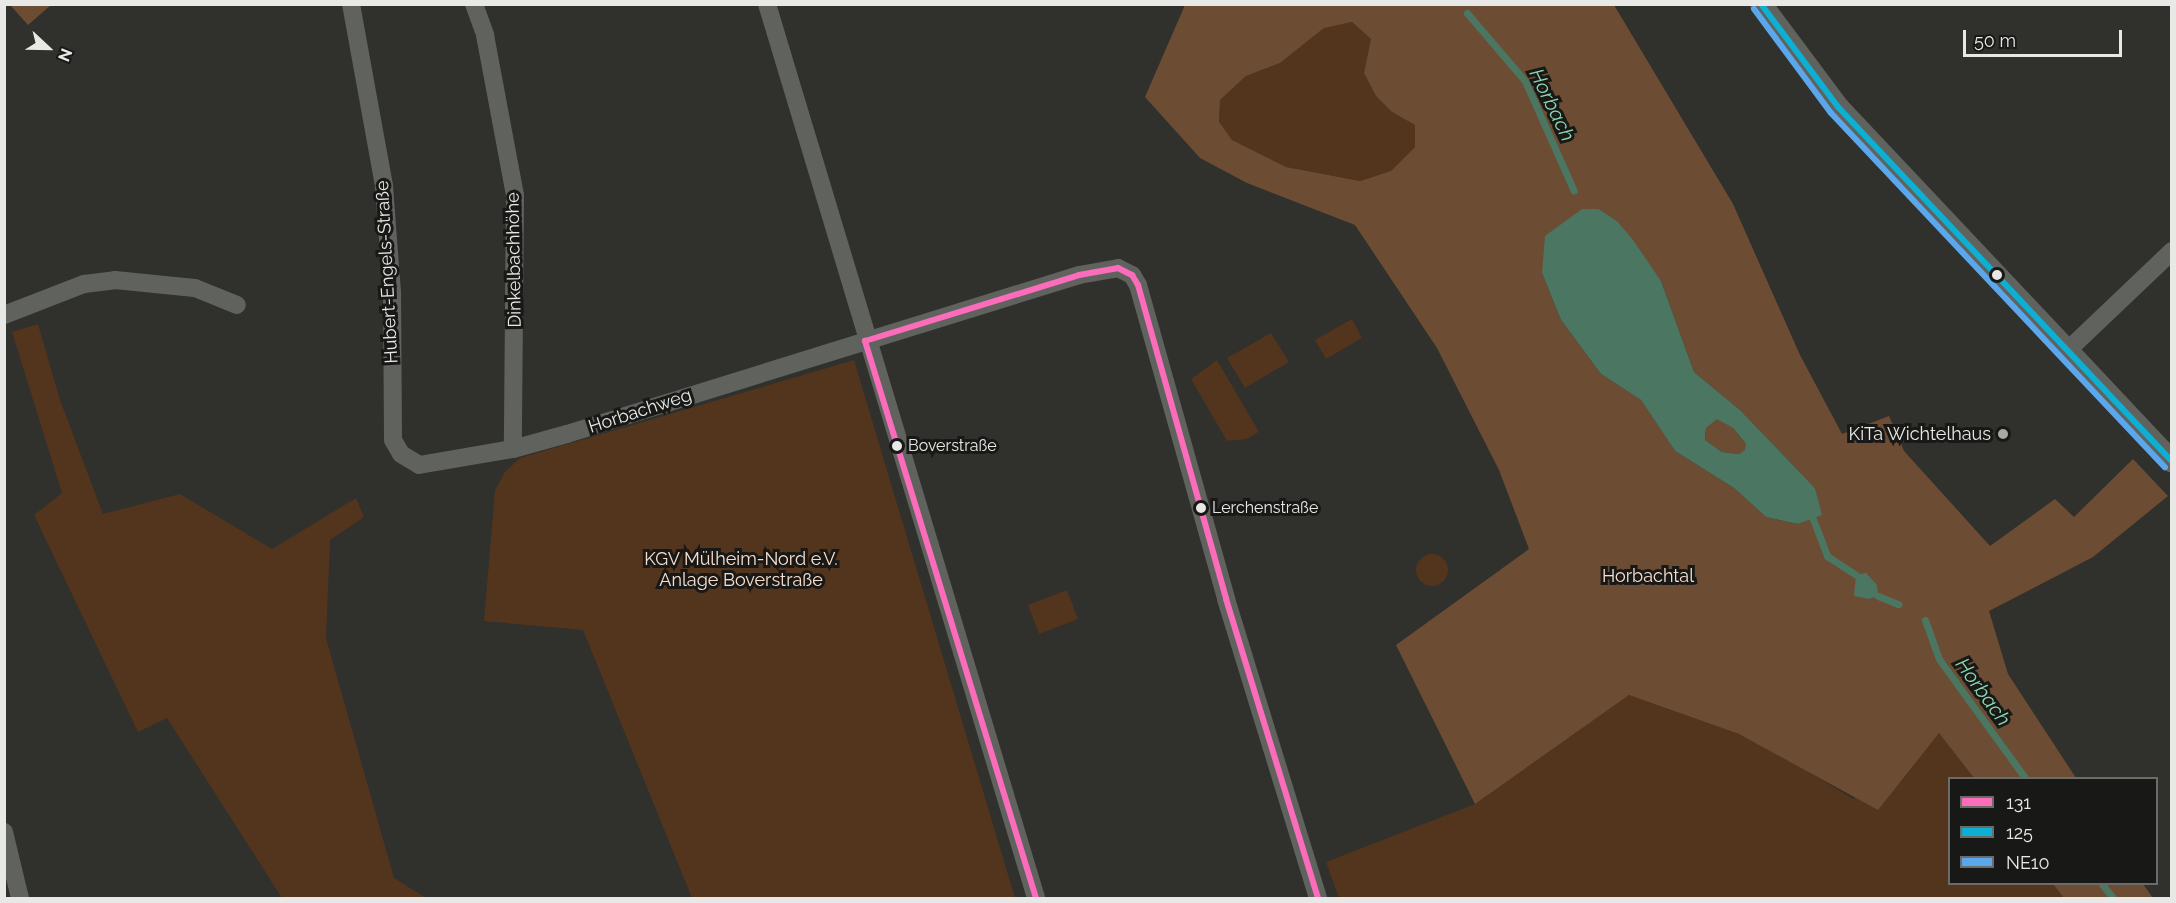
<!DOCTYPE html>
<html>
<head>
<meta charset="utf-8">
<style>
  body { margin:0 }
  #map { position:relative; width:2176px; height:903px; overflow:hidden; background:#30302d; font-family:Raleway,sans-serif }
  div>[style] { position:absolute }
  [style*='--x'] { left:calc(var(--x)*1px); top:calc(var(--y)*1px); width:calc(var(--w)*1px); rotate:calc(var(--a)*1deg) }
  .green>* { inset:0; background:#53341d }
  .round { border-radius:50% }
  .forest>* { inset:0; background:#6d4c34 }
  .water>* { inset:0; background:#4b7762 }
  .stream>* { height:7px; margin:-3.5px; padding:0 3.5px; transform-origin:3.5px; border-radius:3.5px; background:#4b7762 }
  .minor>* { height:18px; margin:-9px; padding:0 9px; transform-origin:9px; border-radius:9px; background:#60625e }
  .tertiary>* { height:22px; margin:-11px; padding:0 11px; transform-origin:11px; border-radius:11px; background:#60625e }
  .bus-1>* { height:6px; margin:-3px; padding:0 3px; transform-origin:3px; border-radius:3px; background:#fb6dba }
  .bus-2>* { height:6px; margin:-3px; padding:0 3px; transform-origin:3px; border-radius:3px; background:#0dafd3 }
  .bus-3>* { height:6px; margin:-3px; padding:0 3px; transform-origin:3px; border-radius:3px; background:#5aa8eb }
  .dots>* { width:16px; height:16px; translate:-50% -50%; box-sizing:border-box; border:3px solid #181917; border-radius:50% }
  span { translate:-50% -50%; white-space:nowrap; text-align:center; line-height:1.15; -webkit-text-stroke:6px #181917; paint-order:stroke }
  .bus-label { font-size:16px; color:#e8e9e6 }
  .left { translate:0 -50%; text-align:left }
  .street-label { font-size:18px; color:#e8e9e6 }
  .poi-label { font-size:18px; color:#e8e9e6 }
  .right { translate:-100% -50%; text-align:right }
  .park-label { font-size:18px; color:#f9decd }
  .water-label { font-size:20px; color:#8bd8b2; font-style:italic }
  .frame { position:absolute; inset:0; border:6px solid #e8e9e6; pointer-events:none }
  .legend { position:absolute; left:1948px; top:777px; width:210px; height:108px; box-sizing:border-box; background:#181917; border:2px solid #6b6c6a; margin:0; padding:8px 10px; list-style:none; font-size:18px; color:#e8e9e6 }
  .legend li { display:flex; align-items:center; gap:12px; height:30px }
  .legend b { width:30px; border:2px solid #6b6c6a }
  .north { position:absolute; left:18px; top:18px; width:60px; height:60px; -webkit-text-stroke:4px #181917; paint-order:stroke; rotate:112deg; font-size:16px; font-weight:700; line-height:24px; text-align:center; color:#e8e9e6 }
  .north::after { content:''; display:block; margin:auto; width:21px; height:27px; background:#e8e9e6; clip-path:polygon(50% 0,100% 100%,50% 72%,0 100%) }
  .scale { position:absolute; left:1963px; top:30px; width:159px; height:27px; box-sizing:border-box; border:3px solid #e8e9e6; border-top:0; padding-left:8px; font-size:18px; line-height:21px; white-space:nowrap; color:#e8e9e6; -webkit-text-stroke:4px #181917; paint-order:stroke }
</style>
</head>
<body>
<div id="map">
  <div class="green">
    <i style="clip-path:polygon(1352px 22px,1371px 39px,1364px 73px,1376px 96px,1392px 112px,1415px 125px,1415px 147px,1391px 171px,1360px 181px,1286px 167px,1232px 140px,1219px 123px,1220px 100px,1246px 76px,1280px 63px,1325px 27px)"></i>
    <i style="clip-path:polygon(1352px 319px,1362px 338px,1326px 359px,1315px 340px)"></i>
    <i style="clip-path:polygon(38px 324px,60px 400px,103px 514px,180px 494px,272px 549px,356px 498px,364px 517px,330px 540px,326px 638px,394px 878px,426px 898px,282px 898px,167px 718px,138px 732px,34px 515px,62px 493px,12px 332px)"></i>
    <i style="clip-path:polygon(1271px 333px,1289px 362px,1245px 388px,1227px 358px)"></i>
    <i style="clip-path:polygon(854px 360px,1015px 898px,692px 898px,583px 630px,484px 621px,495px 490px,505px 472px,520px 458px)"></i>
    <i style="clip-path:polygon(1217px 360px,1259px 432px,1246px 439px,1227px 441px,1191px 379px)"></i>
    <i class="round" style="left:1416px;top:554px;width:32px;height:32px"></i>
    <i style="clip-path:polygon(1067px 590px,1078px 619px,1039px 634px,1028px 605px)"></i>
    <i style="clip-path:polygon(1629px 695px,1739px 734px,1785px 757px,1853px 799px,1939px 733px,1974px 778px,1950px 778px,1950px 884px,2053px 884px,2064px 898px,1339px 898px,1326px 862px,1475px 804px)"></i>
  </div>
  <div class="forest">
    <i style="clip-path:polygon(10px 5px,51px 5px,28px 25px)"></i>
    <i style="clip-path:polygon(evenodd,1185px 5px,1614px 5px,1733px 204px,1800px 355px,1842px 434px,1889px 416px,1904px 451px,1990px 546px,2055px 499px,2074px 517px,2133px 459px,2168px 496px,2093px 557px,1989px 611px,2008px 674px,2076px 778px,1974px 778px,1939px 733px,1878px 810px,1739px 734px,1629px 695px,1475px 804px,1396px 645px,1529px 549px,1499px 470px,1437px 348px,1355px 225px,1247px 183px,1200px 158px,1145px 97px,1185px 5px,1352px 22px,1371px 39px,1364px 73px,1376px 96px,1392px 112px,1415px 125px,1415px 147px,1391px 171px,1360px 181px,1286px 167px,1232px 140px,1219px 122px,1220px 100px,1246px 76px,1280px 63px,1324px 28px,1352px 22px,1185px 5px,1599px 209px,1617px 221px,1661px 281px,1694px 372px,1740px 410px,1815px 488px,1821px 515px,1798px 524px,1766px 517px,1734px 488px,1675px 451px,1641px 400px,1601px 374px,1561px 320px,1542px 273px,1599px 209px)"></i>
    <i style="clip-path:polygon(1717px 418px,1733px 428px,1746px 444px,1746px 450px,1739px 454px,1722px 452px,1705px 440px,1706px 428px)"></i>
    <i style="clip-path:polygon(2053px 884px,2143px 884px,2153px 898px,2064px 898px)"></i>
  </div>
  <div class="water">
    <i style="clip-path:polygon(evenodd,1582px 209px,1599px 209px,1617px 221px,1633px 240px,1661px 281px,1694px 372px,1740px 410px,1815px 488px,1822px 515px,1798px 524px,1766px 517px,1734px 488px,1675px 451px,1641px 400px,1601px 374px,1561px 320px,1542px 273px,1545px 236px,1582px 209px,1717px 419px,1733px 428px,1746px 444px,1745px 450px,1739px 454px,1722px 452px,1705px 440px,1706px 428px,1717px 419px)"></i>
    <i style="clip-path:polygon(1866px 573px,1877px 585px,1878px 596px,1869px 599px,1854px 596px,1856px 575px)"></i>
  </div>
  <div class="stream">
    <i style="--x:1467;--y:13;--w:89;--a:49.5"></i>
    <i style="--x:1525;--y:81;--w:120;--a:66"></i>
    <i style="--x:1813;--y:519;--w:40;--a:69"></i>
    <i style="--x:1827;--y:556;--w:35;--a:33"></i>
    <i style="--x:1878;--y:596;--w:22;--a:22"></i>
    <i style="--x:1925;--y:620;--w:41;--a:70.3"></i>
    <i style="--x:1939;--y:659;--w:147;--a:54.1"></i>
    <i style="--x:2102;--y:884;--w:18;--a:52"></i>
  </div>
  <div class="minor">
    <i style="--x:351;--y:4;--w:185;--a:79.7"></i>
    <i style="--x:384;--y:186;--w:106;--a:85.7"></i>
    <i style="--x:392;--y:292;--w:148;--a:89.6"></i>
    <i style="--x:393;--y:440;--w:16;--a:60"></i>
    <i style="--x:401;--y:454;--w:21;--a:31"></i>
    <i style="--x:419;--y:465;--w:95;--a:-9.7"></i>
    <i style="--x:513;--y:449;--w:56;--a:-15.5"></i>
    <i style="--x:567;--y:434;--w:536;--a:-17.25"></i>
    <i style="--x:1079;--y:275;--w:40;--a:-10"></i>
    <i style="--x:1118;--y:268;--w:16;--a:27"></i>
    <i style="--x:1132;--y:275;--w:12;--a:59"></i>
    <i style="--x:1138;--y:285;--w:326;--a:74.3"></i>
    <i style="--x:1226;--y:599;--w:313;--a:72.9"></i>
    <i style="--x:474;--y:4;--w:33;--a:70"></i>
    <i style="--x:485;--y:35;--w:163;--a:79.4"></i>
    <i style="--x:515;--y:195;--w:254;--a:90.5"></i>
    <i style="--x:767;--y:4;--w:934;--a:73.25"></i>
    <i style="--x:4;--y:315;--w:86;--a:-21.2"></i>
    <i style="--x:84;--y:284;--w:31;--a:-7"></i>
    <i style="--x:115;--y:280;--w:80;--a:5.7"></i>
    <i style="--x:195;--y:288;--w:45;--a:22"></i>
    <i style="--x:2067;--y:351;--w:145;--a:-43.6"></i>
    <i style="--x:4;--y:832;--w:68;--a:76.4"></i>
  </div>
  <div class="tertiary">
    <i style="--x:1761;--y:4;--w:129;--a:53.2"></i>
    <i style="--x:1838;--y:107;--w:487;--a:46.7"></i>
  </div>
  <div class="bus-1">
    <i style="--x:1036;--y:898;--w:583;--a:-107.07"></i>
    <i style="--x:865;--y:341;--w:224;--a:-17.1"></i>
    <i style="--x:1079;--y:275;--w:40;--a:-10"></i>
    <i style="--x:1118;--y:268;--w:16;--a:27"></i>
    <i style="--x:1132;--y:275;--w:12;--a:59"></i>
    <i style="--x:1138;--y:285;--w:326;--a:74.3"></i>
    <i style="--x:1226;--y:599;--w:313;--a:72.9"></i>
  </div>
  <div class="bus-2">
    <i style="--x:1761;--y:4;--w:129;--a:53.2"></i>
    <i style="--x:1838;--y:107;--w:487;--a:46.7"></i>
  </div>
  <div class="bus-3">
    <i style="--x:1754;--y:9;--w:129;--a:53.5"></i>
    <i style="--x:1831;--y:113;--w:487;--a:46.7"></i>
  </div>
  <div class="dots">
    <i style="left:1997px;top:275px;background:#e8e9e6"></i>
    <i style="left:2003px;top:434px;background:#a8a8a5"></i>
    <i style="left:897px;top:446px;background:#e8e9e6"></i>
    <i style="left:1201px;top:508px;background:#e8e9e6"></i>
  </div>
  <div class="bus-label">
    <span class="left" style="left:908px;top:446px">Boverstraße</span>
    <span class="left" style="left:1212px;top:508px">Lerchenstraße</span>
  </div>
  <div class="street-label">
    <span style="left:514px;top:260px;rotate:-91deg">Dinkelbachhöhe</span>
    <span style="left:387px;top:272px;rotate:-93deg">Hubert-Engels-Straße</span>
    <span style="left:640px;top:411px;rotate:-18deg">Horbachweg</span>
  </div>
  <div class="poi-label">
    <span class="right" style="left:1991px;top:434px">KiTa Wichtelhaus</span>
  </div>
  <div class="park-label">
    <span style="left:741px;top:570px">KGV Mülheim-Nord e.V.<br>Anlage Boverstraße</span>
    <span style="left:1648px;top:576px">Horbachtal</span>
  </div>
  <div class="water-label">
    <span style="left:1552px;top:105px;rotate:64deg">Horbach</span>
    <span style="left:1983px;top:692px;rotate:54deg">Horbach</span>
  </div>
  <div class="frame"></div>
  <ul class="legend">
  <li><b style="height:8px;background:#fb6dba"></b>131</li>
  <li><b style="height:8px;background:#0dafd3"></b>125</li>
  <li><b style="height:8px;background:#5aa8eb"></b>NE10</li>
  </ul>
  <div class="north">N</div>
  <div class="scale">50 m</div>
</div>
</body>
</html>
